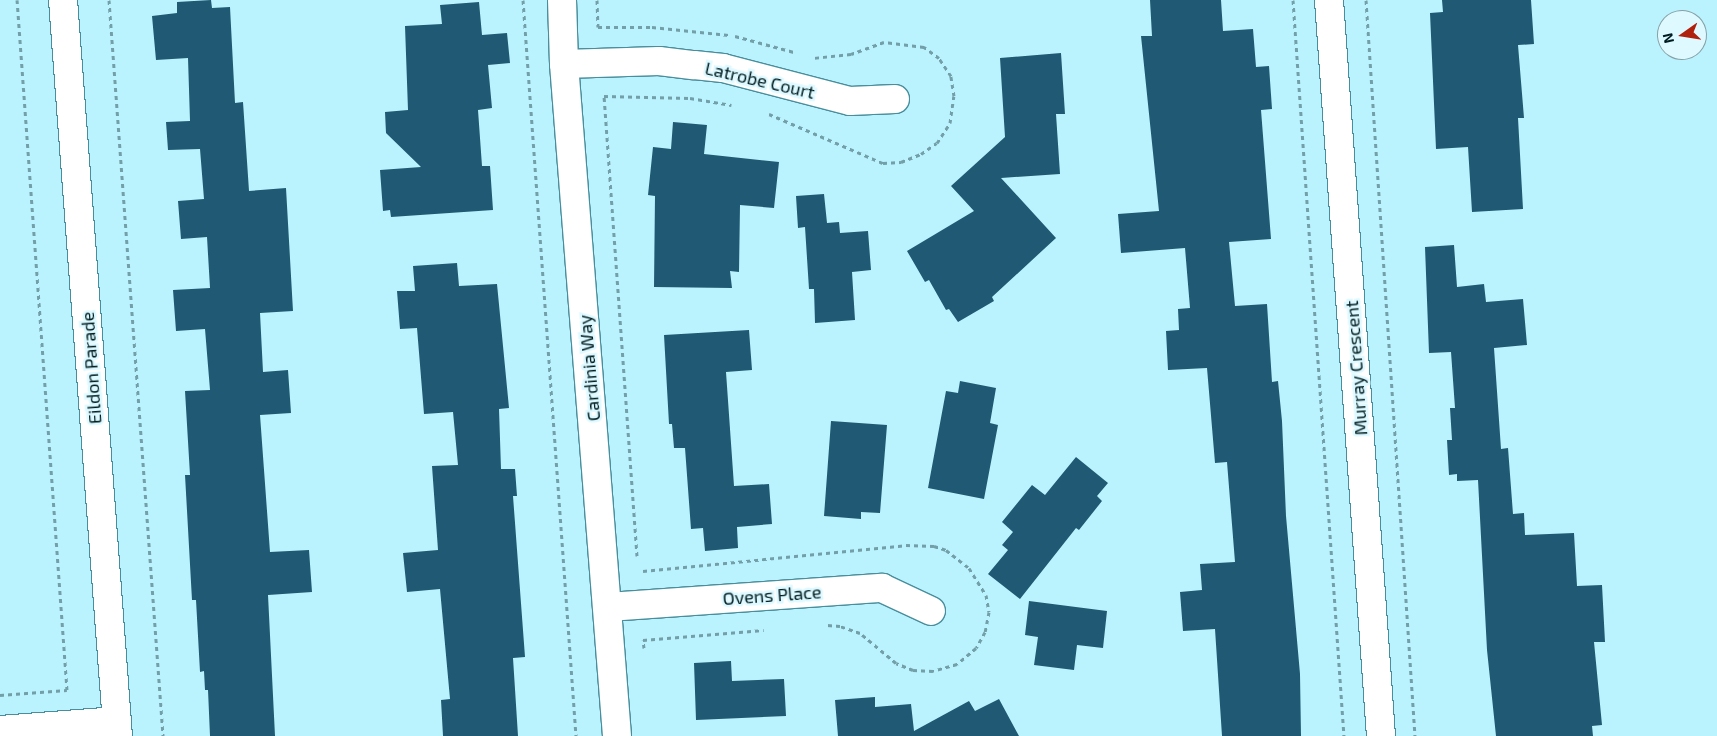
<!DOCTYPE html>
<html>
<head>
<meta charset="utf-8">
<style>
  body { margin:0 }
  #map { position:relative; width:1717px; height:736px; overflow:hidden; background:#baf2fd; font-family:"Exo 2",sans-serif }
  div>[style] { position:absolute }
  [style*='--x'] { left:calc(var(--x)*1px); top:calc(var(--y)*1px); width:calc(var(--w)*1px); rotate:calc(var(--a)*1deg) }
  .building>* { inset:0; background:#1f5973 }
  .path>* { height:3px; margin-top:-1.5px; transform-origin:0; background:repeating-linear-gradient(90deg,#729fa8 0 4px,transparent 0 8px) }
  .roads { filter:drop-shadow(1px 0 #488e9c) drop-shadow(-1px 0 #488e9c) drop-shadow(0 1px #488e9c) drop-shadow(0 -1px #488e9c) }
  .minor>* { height:28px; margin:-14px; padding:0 14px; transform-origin:14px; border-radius:14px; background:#fff }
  span { translate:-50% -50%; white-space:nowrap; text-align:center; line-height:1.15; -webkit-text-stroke:5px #def9ff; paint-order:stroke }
  .street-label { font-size:18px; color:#001c21 }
  .north { position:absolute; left:1657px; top:10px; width:50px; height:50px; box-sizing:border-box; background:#def9ff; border:1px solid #85a1a6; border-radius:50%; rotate:257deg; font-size:14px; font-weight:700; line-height:20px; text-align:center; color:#001c21 }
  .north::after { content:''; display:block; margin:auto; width:18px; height:22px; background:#af210c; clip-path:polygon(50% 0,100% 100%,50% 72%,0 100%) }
</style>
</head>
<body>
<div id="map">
  <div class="building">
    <i style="clip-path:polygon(211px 0,212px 8px,230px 7px,235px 103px,243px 102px,249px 191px,286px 188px,293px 311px,260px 313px,263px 372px,288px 370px,291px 413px,260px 415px,270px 552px,309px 550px,312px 592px,268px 595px,275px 736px,210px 736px,208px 690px,205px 690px,204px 671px,200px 672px,196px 600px,192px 600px,185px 475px,190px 475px,185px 391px,210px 390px,205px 329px,176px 331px,173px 290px,210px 288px,207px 237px,181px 239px,178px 201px,204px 199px,200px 149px,168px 150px,166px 122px,190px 121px,188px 58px,156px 60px,152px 16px,177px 13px,177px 2px)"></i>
    <i style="clip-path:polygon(1150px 0,1221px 0,1223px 31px,1253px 29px,1256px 67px,1269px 66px,1272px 109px,1261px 110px,1271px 239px,1229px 242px,1235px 306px,1267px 304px,1272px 382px,1278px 381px,1282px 421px,1286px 516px,1300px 674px,1301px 736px,1222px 736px,1215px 629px,1183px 631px,1180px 592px,1202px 590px,1200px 564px,1235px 562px,1227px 462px,1215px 463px,1207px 368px,1168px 370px,1166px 331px,1179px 330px,1178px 309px,1190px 308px,1185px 248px,1121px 253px,1118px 214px,1159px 211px,1141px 36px,1152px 36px)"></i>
    <i style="clip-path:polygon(1442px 0,1531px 0,1534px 44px,1518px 45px,1524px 118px,1518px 118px,1523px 209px,1472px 212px,1468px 147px,1436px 149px,1430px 13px,1443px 12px)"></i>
    <i style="clip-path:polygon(479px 2px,482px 35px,507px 33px,510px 63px,488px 65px,492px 108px,478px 110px,482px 166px,490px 166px,493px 210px,391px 217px,390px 210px,383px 211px,380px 170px,421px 167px,386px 133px,385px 112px,408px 110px,405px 26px,442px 24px,440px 5px)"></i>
    <i style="clip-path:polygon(1061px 53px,1065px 114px,1056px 114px,1060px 174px,1001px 178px,1056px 238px,992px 297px,994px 301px,958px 322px,949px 309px,946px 310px,929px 280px,925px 282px,907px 251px,974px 211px,951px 186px,1005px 137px,1000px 58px)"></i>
    <i style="clip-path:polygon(673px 122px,707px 125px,704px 154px,779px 162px,774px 208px,740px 205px,739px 272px,730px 271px,732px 288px,654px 287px,655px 196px,648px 195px,653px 147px,671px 149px)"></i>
    <i style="clip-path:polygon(824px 194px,827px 223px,839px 222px,840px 233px,868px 231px,871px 270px,852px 272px,855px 320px,815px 323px,814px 289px,809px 289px,805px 227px,798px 228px,796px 196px)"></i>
    <i style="clip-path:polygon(1454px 245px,1457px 287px,1484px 284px,1486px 302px,1523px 299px,1527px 345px,1494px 348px,1501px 449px,1508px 448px,1513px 514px,1524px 513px,1525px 535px,1574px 533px,1577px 586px,1602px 585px,1605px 642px,1594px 642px,1602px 725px,1592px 726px,1593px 736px,1496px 736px,1487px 650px,1478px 480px,1457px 481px,1457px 474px,1449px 475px,1447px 440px,1452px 440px,1450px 408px,1455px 408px,1451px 352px,1429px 353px,1425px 247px)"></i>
    <i style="clip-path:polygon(457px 263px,459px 286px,497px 284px,509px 408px,499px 409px,501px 469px,515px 469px,517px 496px,513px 496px,525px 657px,513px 658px,518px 736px,443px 736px,441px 700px,450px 699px,440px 589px,407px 592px,403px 553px,438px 550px,432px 466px,458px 465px,453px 412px,424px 414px,417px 328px,400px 329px,397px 291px,415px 291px,413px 266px)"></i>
    <i style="clip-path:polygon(749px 330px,752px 370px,726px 372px,734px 486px,769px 484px,772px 524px,737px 527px,738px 548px,705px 551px,703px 528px,691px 529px,685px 448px,674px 448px,672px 424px,669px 424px,664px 335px)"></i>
    <i style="clip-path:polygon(960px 381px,996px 388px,990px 423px,998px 425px,984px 499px,928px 488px,946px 391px,958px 393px)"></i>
    <i style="clip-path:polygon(831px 421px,887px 425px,880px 513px,861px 512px,861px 519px,824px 516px)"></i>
    <i style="clip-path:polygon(1076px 457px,1108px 483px,1097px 496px,1102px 501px,1079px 530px,1076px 528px,1020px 599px,988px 574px,1008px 550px,1002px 545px,1013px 532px,1002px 522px,1032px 485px,1045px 495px)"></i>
    <i style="clip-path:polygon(1029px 601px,1107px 611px,1103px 648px,1077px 645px,1074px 670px,1034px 665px,1038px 637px,1025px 635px)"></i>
    <i style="clip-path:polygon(731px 661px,732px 681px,784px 679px,786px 716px,696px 720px,694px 663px)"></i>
    <i style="clip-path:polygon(875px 697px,875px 707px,911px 704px,914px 731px,969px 701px,975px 711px,999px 699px,1019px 736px,838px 736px,835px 700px)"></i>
  </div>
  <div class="path">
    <i style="--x:109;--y:0;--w:738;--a:85.8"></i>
    <i style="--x:523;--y:0;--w:738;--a:85.88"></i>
    <i style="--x:597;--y:0;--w:27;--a:88"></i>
    <i style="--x:598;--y:27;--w:54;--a:0"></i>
    <i style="--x:652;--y:27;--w:77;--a:5.9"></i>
    <i style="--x:1293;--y:0;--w:738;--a:86.04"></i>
    <i style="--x:1366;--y:0;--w:738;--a:86.19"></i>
    <i style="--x:735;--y:36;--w:61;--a:15.2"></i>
    <i style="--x:769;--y:114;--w:124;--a:23.3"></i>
    <i style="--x:883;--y:163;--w:18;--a:-3"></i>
    <i style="--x:901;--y:162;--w:22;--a:-22"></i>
    <i style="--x:921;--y:154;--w:19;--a:-35"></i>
    <i style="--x:937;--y:143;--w:24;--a:-57"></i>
    <i style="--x:950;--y:123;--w:27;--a:-82"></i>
    <i style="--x:954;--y:96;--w:20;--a:-99"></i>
    <i style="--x:951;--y:76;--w:22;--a:-124"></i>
    <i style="--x:939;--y:58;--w:19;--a:-144"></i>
    <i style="--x:924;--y:47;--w:40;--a:-172.9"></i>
    <i style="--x:884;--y:42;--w:35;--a:160"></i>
    <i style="--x:851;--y:54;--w:37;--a:174"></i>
    <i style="--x:637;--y:556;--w:461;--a:-94.1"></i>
    <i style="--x:604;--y:96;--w:86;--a:1.3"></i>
    <i style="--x:690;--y:98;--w:42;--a:9.7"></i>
    <i style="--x:643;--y:571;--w:264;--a:-5.6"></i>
    <i style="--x:906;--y:545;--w:28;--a:2"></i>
    <i style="--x:934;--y:546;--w:13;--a:18"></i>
    <i style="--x:946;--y:550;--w:29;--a:38"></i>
    <i style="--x:969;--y:568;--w:32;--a:58"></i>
    <i style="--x:986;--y:595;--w:17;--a:80"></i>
    <i style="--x:989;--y:612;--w:20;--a:101"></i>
    <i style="--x:985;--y:632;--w:18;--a:119"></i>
    <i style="--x:976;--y:648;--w:25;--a:140"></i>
    <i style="--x:957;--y:664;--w:25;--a:164"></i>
    <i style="--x:933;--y:671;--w:20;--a:-177"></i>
    <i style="--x:913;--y:670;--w:18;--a:-158"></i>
    <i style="--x:896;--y:663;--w:47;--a:-140.2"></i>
    <i style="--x:860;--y:633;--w:21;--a:-161"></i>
    <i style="--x:840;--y:626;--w:13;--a:-176"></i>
    <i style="--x:644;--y:648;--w:8;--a:-97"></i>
    <i style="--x:643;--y:640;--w:121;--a:-4.7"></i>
    <i style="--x:0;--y:695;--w:67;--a:-4.3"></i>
    <i style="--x:67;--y:690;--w:692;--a:-94.14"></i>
  </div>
  <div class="roads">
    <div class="minor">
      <i style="--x:63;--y:0;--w:738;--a:85.73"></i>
      <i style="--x:562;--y:0;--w:64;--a:88.2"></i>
      <i style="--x:564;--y:64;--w:674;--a:85.49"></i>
      <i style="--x:1329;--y:0;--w:738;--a:85.96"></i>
      <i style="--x:564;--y:64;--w:95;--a:-1.8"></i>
      <i style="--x:659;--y:61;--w:35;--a:7"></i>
      <i style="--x:694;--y:65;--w:29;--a:6"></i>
      <i style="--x:723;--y:68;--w:131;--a:14.6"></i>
      <i style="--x:850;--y:101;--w:45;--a:-2.5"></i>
      <i style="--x:608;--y:607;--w:275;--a:-4"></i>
      <i style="--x:882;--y:588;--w:54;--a:25.1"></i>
      <i style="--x:0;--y:730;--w:117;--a:-4.4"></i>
    </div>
  </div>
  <div class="street-label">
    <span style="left:760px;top:80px;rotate:13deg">Latrobe Court</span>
    <span style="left:91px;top:368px;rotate:-94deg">Eildon Parade</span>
    <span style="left:589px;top:368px;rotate:-95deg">Cardinia Way</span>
    <span style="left:1356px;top:368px;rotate:-94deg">Murray Crescent</span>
    <span style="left:772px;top:595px;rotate:-4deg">Ovens Place</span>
  </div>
  <div class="north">N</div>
</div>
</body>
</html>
